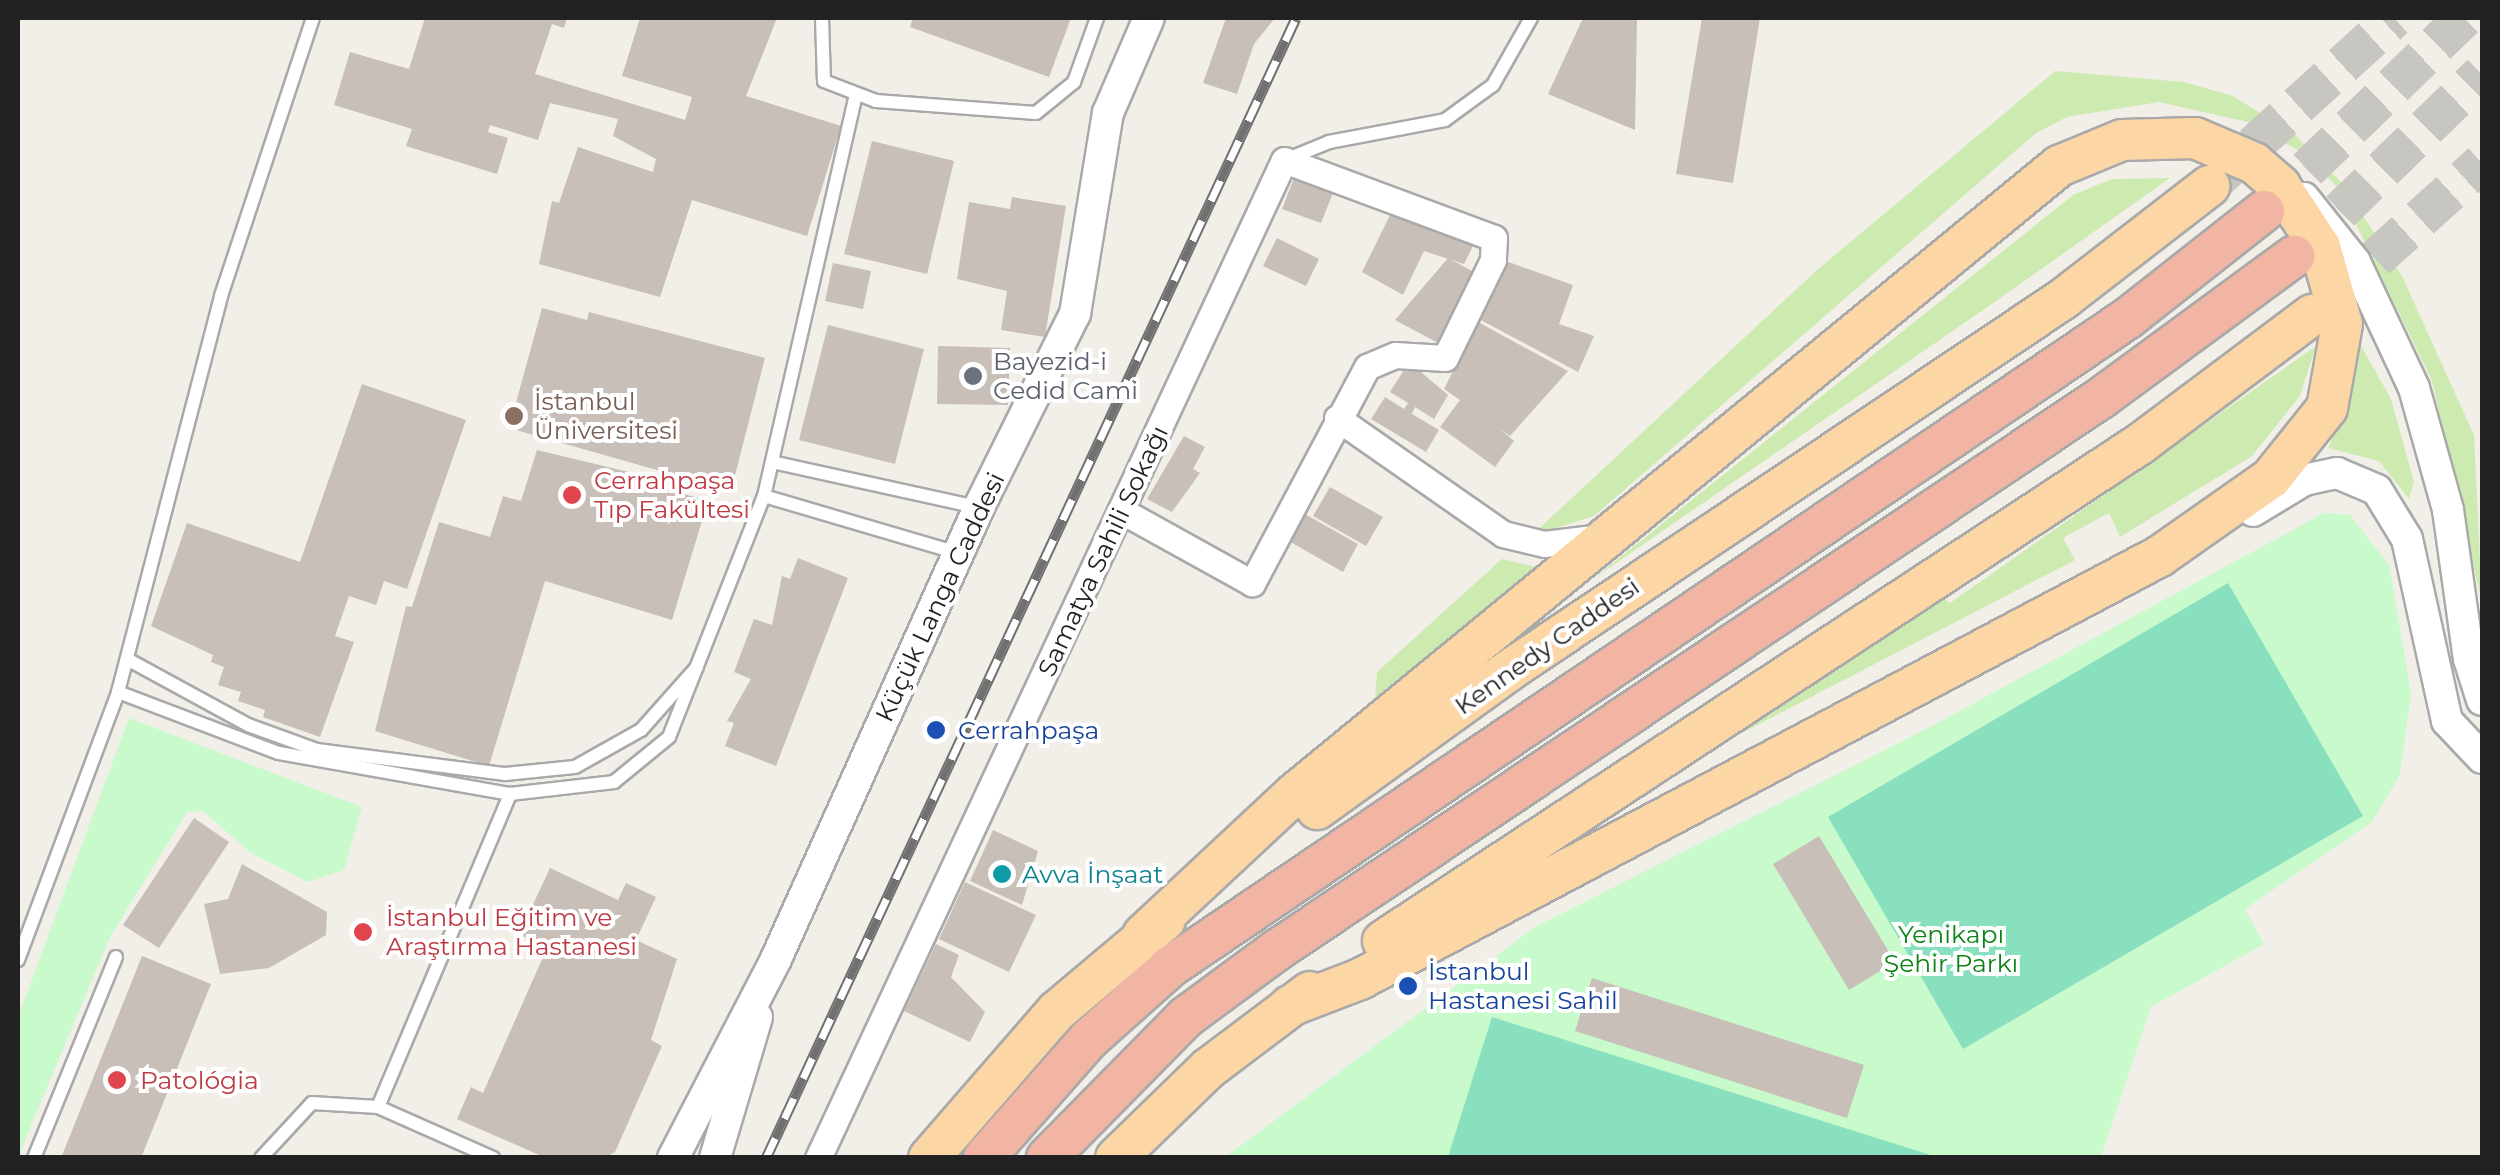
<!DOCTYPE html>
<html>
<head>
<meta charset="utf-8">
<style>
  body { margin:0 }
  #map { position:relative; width:2500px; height:1175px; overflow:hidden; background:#f2efe9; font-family:Montserrat,sans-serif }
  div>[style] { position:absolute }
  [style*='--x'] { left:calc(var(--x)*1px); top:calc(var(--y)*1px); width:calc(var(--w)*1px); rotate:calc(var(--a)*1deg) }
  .grass>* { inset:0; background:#cdebb0 }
  .park>* { inset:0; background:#c8facc }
  .pitch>* { inset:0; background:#88e0be }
  .building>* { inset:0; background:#c7bfb8 }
  .primary-tunnel>* { height:40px; margin-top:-20px; transform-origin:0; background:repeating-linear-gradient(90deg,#c8c6c1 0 40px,transparent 0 60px) }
  .trunk-tunnel>* { height:40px; margin-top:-20px; transform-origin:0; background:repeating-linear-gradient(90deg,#c8c6c1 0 40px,transparent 0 60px) }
  .roads { filter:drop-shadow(2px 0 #a9a9a9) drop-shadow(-2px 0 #a9a9a9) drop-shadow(0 2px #a9a9a9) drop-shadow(0 -2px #a9a9a9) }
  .service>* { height:12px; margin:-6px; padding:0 6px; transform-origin:6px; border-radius:6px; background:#fff }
  .minor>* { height:25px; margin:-12.5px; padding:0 12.5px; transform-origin:12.5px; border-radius:12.5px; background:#fff }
  .tertiary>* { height:30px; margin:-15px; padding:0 15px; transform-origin:15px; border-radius:15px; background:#fff }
  .primary>* { height:40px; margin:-20px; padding:0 20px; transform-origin:20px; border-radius:20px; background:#fcd6a4 }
  .trunk>* { height:40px; margin:-20px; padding:0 20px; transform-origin:20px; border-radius:20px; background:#f2b4a3 }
  .rail>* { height:11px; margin-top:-5.5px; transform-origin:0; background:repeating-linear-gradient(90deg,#fff 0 22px,#707070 0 44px); box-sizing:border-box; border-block:2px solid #707070 }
  .dots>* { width:28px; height:28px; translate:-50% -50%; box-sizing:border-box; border:5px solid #fff; border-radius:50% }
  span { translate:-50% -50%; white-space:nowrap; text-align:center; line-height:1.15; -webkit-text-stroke:8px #fff; paint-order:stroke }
  .worship-label { font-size:25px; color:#5b616d }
  .left { translate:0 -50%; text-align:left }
  .education-label { font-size:25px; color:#785e54 }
  .health-label { font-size:25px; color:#be3a42 }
  .street-label { font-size:25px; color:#222 }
  .transit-label { font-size:25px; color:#164399 }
  .culture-label { font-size:25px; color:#0d838f }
  .park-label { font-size:25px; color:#0c8416 }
  .frame { position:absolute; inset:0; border:20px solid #222; pointer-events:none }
</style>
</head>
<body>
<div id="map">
  <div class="grass">
    <i style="clip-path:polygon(2055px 71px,2184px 82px,2233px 96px,2294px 134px,2342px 183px,2402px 276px,2474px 435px,2482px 603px,2432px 381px,2339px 189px,2306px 155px,2248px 122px,2159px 102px,2067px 117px,2036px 133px,1594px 516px,1531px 536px,1817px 270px)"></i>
    <i style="clip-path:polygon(2170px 178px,1999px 299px,1593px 579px,2073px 195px,2112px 179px)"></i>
    <i style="clip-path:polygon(2360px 344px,2391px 399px,2414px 482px,2409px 499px,2379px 461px,2328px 448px,2349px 401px)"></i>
    <i style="clip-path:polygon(2316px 346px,2300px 396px,2252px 456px,2120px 537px,2109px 513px,2063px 538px,2075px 560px,1721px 744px,1942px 598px,1950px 603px)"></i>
    <i style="clip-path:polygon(1502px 559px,1536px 567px,1375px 699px,1377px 672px)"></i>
  </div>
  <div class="park">
    <i style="clip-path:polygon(2324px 513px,2350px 515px,2389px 565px,2411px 693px,2400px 775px,2372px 822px,2245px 909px,2264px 944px,2151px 1007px,2101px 1157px,1224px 1158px,1535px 927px,1932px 726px)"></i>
    <i style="clip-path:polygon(129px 718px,362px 807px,344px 870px,308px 882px,251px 853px,203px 811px,187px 812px,110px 937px,18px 1157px,18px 1017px)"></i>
  </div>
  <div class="pitch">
    <i style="clip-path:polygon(2228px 583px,2363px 816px,1963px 1049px,1828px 817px)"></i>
    <i style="clip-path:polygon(1492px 1017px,1937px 1157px,1448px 1157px)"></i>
  </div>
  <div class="building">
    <i style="clip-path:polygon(425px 18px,567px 18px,564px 28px,552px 24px,535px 74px,685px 120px,692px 97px,622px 76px,640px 18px,777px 18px,746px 96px,841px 126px,807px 236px,692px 200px,660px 297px,539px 264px,552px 201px,559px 203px,578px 147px,653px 172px,656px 159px,613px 136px,618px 119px,550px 103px,538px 140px,490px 125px,488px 132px,508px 138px,497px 174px,406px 146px,412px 129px,334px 105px,350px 52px,409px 69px)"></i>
    <i style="clip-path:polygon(913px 18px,1071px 18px,1049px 77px,910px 27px)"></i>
    <i style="clip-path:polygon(1226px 18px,1275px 18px,1254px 44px,1237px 94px,1203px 83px)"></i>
    <i style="clip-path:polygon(1583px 18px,1637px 18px,1635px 130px,1548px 94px)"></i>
    <i style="clip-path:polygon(1702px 18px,1760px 18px,1733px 183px,1676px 174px)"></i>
    <i style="clip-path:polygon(872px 141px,954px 161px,927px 274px,844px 254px)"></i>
    <i style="clip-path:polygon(1296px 173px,1335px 188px,1321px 223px,1282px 209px)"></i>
    <i style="clip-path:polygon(1012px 197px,1066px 206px,1045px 337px,1001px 330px,1007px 291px,957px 279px,969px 202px,1010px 209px)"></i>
    <i style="clip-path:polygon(1393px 209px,1476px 240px,1464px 264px,1424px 251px,1403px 295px,1362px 272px)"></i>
    <i style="clip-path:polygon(1277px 238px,1319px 259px,1306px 286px,1263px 266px)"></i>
    <i style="clip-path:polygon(1448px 258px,1474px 272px,1440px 344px,1395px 320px)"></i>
    <i style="clip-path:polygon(1503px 260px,1573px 285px,1559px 324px,1594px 336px,1578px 372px,1479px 319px)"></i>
    <i style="clip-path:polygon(833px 263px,871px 271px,863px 309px,825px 301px)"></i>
    <i style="clip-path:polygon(542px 308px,587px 320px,589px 312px,765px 358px,731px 491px,509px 428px)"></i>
    <i style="clip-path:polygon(1478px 322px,1568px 371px,1510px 436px,1499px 428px,1514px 441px,1495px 467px,1440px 427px,1460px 400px,1444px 389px)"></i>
    <i style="clip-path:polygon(828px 325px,924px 349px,895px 464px,799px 440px)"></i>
    <i style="clip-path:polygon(938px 346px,1010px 348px,1008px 405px,937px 404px)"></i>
    <i style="clip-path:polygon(1409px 362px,1448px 395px,1434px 419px,1415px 407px,1412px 414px,1439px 430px,1426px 452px,1371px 419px,1385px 397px,1404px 409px,1408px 403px,1390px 392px)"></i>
    <i style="clip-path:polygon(362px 384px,466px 420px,407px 589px,384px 581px,376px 605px,349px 596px,335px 636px,354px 642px,320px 737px,263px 717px,265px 710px,238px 701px,241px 692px,218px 685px,224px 667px,211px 662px,213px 655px,151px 626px,187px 523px,300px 562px)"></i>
    <i style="clip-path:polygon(1184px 436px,1205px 447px,1193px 469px,1200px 473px,1172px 512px,1147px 499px)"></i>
    <i style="clip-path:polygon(537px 450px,662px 480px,660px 487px,708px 501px,672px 620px,545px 581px,489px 766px,375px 731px,406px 606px,412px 607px,439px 522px,490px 537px,503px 496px,521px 501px)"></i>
    <i style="clip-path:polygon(1330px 487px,1383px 517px,1366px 546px,1313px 516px)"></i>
    <i style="clip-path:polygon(1303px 513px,1358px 544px,1343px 572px,1287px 540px)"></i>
    <i style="clip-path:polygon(798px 558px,848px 578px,776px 766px,725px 746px,734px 723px,727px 721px,751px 679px,734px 672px,754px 619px,772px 625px,782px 576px,790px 579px)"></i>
    <i style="clip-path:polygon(194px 818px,229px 842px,159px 948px,123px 925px)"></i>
    <i style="clip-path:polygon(993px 830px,1038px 851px,1022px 905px,970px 881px)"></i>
    <i style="clip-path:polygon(1819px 836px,1895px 962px,1849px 990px,1773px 864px)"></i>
    <i style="clip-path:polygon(242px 864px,327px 912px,326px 935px,269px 968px,220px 974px,204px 904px,228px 899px)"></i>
    <i style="clip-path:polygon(550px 868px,618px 900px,626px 883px,656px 897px,636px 940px,677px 959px,651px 1040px,662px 1046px,615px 1152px,604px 1158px,546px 1158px,457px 1119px,471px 1087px,483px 1093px,547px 948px,519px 934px)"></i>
    <i style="clip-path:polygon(965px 882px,1036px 915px,1009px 972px,939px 939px)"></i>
    <i style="clip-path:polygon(936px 944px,959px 955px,951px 977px,985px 1012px,970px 1042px,904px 1011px)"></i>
    <i style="clip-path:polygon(142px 956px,211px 984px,141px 1158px,61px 1158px)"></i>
    <i style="clip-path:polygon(1592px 978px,1864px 1065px,1847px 1118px,1575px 1031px)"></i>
  </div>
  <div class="primary-tunnel">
    <i style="--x:2209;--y:186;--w:250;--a:-42.2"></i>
    <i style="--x:2331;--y:299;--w:203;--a:-42"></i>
  </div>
  <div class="trunk-tunnel">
    <i style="--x:2264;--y:211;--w:278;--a:-44"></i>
    <i style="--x:2297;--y:253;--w:257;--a:-44.1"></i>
  </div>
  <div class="roads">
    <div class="service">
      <i style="--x:822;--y:18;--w:63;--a:88.2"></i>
      <i style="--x:824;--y:81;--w:56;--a:21"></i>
      <i style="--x:876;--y:101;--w:160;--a:4.3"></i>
      <i style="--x:1036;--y:113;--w:49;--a:-39.2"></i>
      <i style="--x:1074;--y:82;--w:68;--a:-70.2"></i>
      <i style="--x:1285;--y:160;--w:48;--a:-22.2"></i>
      <i style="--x:1329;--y:142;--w:118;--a:-10.7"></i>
      <i style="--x:1445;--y:120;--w:59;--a:-36.1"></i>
      <i style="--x:1493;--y:85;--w:77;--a:-60.4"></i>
      <i style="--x:772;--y:462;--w:209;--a:12.4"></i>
      <i style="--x:764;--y:496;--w:202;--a:16.4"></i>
      <i style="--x:127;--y:659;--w:138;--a:28.6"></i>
      <i style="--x:248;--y:725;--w:73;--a:19.9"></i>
      <i style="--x:317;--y:750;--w:190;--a:7.3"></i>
      <i style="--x:505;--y:774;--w:70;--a:-5.7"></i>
      <i style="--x:575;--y:767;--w:76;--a:-29.3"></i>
      <i style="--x:641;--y:730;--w:84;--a:-48.4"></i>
      <i style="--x:118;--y:692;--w:172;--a:20.8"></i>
      <i style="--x:279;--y:753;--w:235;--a:10.1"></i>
      <i style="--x:510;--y:794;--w:105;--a:-6.6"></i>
      <i style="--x:614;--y:782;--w:71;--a:-39.3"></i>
      <i style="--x:669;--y:737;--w:259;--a:-68.5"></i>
      <i style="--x:764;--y:496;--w:411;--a:-77.1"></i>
      <i style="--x:18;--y:960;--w:286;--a:-69.5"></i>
      <i style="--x:118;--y:692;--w:409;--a:-75.4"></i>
      <i style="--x:221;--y:296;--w:293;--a:-71.7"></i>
      <i style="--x:378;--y:1107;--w:340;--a:-67.1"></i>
      <i style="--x:34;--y:1158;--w:217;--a:-67.8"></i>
      <i style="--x:261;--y:1158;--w:75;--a:-47.2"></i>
      <i style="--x:312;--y:1103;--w:66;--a:3.5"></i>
      <i style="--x:378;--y:1107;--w:126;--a:23.9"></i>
    </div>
    <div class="minor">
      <i style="--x:1337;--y:418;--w:203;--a:34.9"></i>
      <i style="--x:1503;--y:534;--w:42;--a:13.7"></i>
      <i style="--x:1544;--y:544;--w:58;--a:-6.9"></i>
      <i style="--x:818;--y:1158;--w:1101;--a:-64.97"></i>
      <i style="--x:1284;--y:160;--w:224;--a:20.4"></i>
      <i style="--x:1494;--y:238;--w:22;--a:93"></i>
      <i style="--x:1493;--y:260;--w:109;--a:116.1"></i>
      <i style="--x:1445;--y:358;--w:50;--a:-176.6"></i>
      <i style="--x:1395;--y:355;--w:30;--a:157"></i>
      <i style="--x:1367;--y:367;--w:245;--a:118"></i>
      <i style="--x:1252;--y:583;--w:149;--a:-151"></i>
    </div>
    <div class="tertiary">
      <i style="--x:2304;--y:198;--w:82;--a:51.4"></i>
      <i style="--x:2355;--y:262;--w:139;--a:64.9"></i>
      <i style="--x:2414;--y:388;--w:127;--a:74.4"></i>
      <i style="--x:2448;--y:510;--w:150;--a:82"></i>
      <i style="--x:2469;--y:659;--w:43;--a:72.4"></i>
      <i style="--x:2253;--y:511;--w:60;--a:-31.3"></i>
      <i style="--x:2304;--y:480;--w:34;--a:-12"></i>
      <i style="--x:2337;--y:473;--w:43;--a:23"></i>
      <i style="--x:2377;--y:490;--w:57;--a:58.5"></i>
      <i style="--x:2407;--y:539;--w:186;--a:77.6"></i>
      <i style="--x:2447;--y:721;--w:51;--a:46.6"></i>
      <i style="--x:673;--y:1158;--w:224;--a:-62.6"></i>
      <i style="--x:776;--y:959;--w:495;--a:-65.8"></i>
      <i style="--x:979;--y:507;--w:216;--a:-63.6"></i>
      <i style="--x:1075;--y:314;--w:204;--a:-80.7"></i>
      <i style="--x:1108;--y:113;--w:103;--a:-66.7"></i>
      <i style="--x:715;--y:1158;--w:147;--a:-73.4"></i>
    </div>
    <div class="primary">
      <i style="--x:1317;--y:809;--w:243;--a:-35.8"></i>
      <i style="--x:1514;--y:667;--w:661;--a:-33.83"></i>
      <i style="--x:2063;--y:299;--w:185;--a:-37.7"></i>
      <i style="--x:1143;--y:935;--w:207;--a:-43"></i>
      <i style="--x:1294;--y:794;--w:990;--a:-39.38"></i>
      <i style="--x:2059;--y:166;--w:68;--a:-22.4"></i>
      <i style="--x:2122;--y:140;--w:73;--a:-1.6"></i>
      <i style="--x:2195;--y:138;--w:64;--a:23"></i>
      <i style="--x:2254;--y:163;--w:35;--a:41"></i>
      <i style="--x:2280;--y:186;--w:73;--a:56.7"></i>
      <i style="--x:2320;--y:247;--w:80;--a:74.1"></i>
      <i style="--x:2342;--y:324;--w:85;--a:100.1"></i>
      <i style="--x:2327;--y:408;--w:90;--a:128.7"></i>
      <i style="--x:2271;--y:478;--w:136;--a:144.9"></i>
      <i style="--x:2160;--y:556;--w:905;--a:152.13"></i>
      <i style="--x:1360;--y:979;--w:75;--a:158.9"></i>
      <i style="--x:1383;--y:941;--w:906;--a:-33.29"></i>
      <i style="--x:2140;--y:444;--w:215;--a:-36.9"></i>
      <i style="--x:929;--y:1158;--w:195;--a:-49"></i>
      <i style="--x:1057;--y:1011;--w:141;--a:-40.1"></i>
      <i style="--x:1116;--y:1158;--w:129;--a:-44.1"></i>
      <i style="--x:1209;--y:1068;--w:126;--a:-37"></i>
    </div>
    <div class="trunk">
      <i style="--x:984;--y:1158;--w:159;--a:-48.6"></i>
      <i style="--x:1089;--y:1039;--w:110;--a:-41.7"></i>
      <i style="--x:1171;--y:966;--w:1156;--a:-34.1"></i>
      <i style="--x:2128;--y:318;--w:173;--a:-38.2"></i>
      <i style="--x:1047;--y:1158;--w:198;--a:-45.4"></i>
      <i style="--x:1186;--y:1017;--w:113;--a:-36.4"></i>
      <i style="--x:1277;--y:950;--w:992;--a:-33.82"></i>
      <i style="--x:2101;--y:398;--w:240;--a:-36.3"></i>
    </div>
  </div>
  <div class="rail">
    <i style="--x:766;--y:1158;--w:1257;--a:-65.07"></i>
  </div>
  <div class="dots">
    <i style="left:973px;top:376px;background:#6b7280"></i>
    <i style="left:514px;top:416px;background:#8d6e63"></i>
    <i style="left:572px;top:495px;background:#e0444e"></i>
    <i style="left:936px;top:730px;background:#1a4fb4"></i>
    <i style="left:1002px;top:874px;background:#0f9aa8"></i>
    <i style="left:363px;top:932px;background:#e0444e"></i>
    <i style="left:1408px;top:986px;background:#1a4fb4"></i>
    <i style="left:117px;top:1080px;background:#e0444e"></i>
  </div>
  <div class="worship-label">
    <span class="left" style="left:993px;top:376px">Bayezid-i<br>Cedid Cami</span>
  </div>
  <div class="education-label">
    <span class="left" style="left:534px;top:416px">İstanbul<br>Üniversitesi</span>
  </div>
  <div class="health-label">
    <span class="left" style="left:594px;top:495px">Cerrahpaşa<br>Tıp Fakültesi</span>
    <span class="left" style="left:386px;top:932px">İstanbul Eğitim ve<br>Araştırma Hastanesi</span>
    <span class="left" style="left:140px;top:1080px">Patológia</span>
  </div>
  <div class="street-label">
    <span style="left:1103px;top:551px;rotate:-65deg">Samatya Sahili Sokağı</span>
    <span style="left:940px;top:597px;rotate:-65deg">Küçük Langa Caddesi</span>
    <span style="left:1547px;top:646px;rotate:-35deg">Kennedy Caddesi</span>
  </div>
  <div class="transit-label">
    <span class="left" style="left:958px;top:730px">Cerrahpaşa</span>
    <span class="left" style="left:1428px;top:986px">İstanbul<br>Hastanesi Sahil</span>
  </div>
  <div class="culture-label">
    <span class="left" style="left:1022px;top:874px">Avva İnşaat</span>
  </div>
  <div class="park-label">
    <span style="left:1951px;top:949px">Yenikapı<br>Şehir Parkı</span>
  </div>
  <div class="frame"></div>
</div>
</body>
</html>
